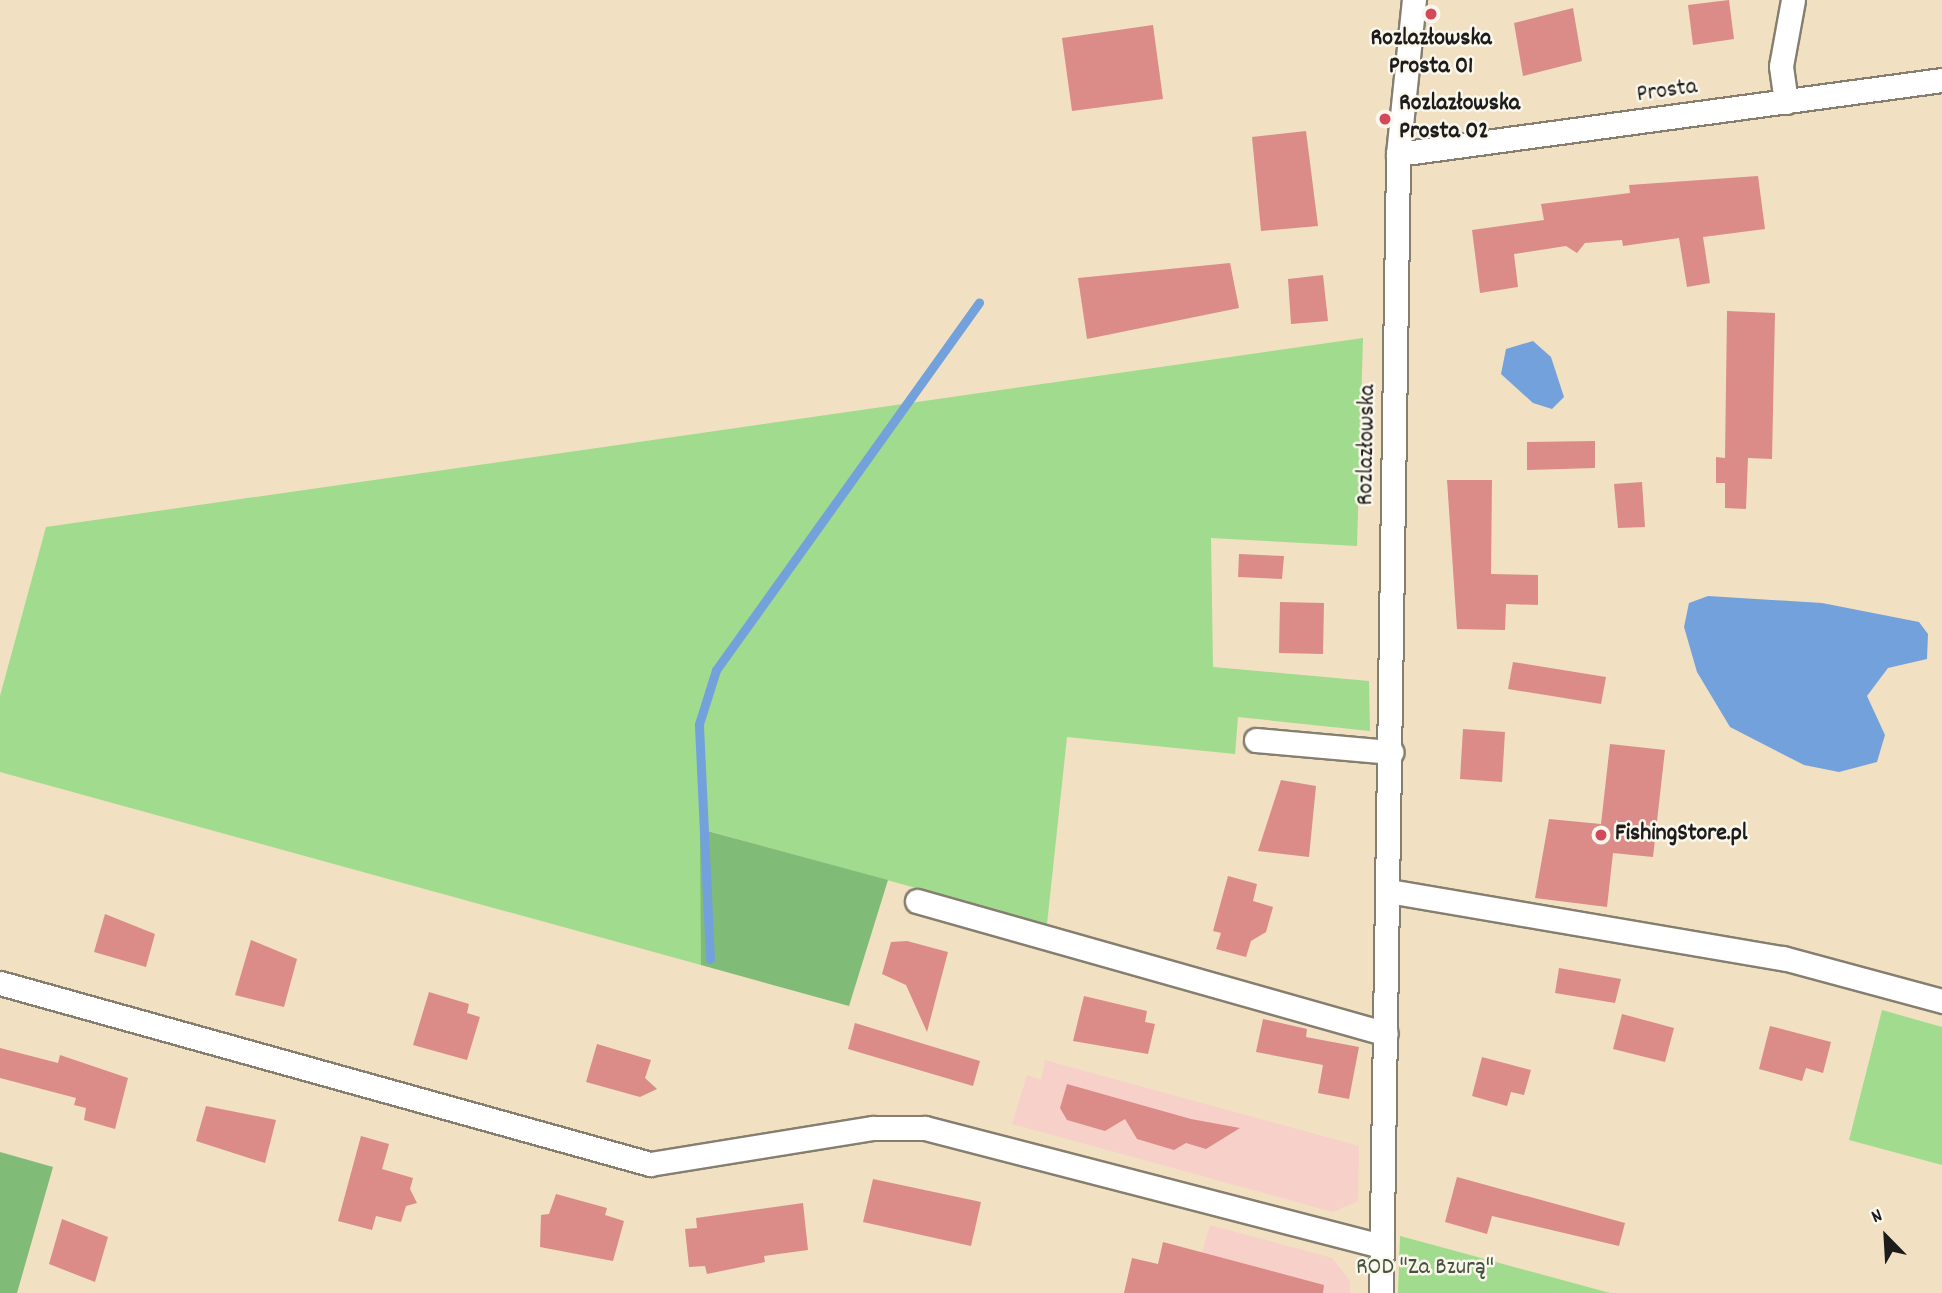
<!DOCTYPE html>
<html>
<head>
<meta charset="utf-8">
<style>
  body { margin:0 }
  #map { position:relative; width:1942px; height:1293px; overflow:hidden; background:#f1e0c2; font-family:Dekko,sans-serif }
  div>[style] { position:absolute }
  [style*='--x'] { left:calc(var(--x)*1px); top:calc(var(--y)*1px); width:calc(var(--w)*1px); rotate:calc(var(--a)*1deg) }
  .built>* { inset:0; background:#f7d1c9 }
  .green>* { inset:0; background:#a1db8d }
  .forest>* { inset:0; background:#80bb78 }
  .water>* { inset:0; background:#73a1dc }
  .stream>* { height:9px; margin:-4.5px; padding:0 4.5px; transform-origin:4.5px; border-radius:4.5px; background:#73a1dc }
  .building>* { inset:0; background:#db8c88 }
  .roads { filter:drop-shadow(2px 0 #867e6f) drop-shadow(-2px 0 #867e6f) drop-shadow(0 2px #867e6f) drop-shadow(0 -2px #867e6f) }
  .street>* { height:23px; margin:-11.5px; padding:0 11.5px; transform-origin:11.5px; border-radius:11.5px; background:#fff }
  .dots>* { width:19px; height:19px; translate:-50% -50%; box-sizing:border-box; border:4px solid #fbf7ec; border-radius:50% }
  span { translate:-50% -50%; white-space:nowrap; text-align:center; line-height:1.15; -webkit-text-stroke:5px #fbf7ec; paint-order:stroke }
  .poi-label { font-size:24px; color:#1c1c1c; font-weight:700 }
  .left { translate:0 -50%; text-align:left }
  .street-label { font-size:24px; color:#1c1c1c }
  .park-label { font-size:24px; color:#44553e }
  .north { position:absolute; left:1851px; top:1202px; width:70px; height:70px; -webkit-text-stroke:5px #fbf7ec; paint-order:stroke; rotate:336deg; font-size:19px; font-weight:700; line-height:28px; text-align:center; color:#1c1c1c }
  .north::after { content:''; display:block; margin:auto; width:24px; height:32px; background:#1c1c1c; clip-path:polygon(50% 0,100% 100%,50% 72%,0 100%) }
</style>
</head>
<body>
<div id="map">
  <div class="built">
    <i style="clip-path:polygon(1045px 1060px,1359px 1146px,1358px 1201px,1333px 1212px,1012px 1124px,1027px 1075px,1041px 1080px)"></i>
    <i style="clip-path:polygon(1210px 1225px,1332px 1258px,1350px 1281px,1350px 1293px,1191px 1293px)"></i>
  </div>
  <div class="green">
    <i style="clip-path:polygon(1363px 338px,1357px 546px,1211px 538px,1213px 667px,1369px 681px,1370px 731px,1238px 717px,1235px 754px,1067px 737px,1047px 924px,701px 829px,701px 965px,0 772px,0 696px,46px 527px)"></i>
    <i style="clip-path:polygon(1882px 1010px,1942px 1027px,1942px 1165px,1849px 1140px)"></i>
    <i style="clip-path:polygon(1400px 1236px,1415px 1240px,1610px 1293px,1398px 1293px)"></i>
  </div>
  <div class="forest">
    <i style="clip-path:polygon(700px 829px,888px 880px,849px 1006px,701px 965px)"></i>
    <i style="clip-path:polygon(0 1152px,53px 1167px,17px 1293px,0 1293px)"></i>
  </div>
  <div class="water">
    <i style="clip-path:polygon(1533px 341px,1551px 357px,1564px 397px,1552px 409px,1533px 403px,1501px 374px,1506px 349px)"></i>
    <i style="clip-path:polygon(1708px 596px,1822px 603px,1919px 622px,1928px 634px,1927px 659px,1888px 668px,1867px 696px,1885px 735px,1877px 762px,1839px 772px,1804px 765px,1730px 727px,1697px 672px,1684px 627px,1689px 603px)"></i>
  </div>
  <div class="stream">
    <i style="--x:710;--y:959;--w:235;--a:-92.7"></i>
    <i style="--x:699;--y:724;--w:57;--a:-72.5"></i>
    <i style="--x:716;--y:670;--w:452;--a:-54.4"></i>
  </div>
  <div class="building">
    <i style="clip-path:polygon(1729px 0,1734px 39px,1693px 45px,1688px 5px)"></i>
    <i style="clip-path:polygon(1573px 8px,1582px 61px,1523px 76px,1514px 23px)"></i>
    <i style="clip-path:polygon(1153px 25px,1163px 99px,1072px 111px,1062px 38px)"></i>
    <i style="clip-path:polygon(1306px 131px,1318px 226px,1261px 231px,1252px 137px)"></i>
    <i style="clip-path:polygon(1758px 176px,1765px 229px,1703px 237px,1710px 283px,1687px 287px,1679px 238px,1623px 246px,1622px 240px,1585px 243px,1577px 253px,1566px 246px,1514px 254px,1518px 287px,1480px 293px,1472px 230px,1544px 220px,1541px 204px,1630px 193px,1629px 185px)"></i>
    <i style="clip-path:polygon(1230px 263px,1239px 308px,1087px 339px,1078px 278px)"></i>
    <i style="clip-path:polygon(1323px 275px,1328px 321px,1291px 324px,1288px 279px)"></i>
    <i style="clip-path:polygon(1727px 311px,1775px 313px,1772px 459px,1748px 458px,1746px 509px,1725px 508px,1725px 483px,1716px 483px,1716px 457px,1725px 458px)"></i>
    <i style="clip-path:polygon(1595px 441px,1595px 468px,1527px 470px,1527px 442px)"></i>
    <i style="clip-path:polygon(1447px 480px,1492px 480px,1491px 574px,1538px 575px,1538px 605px,1506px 604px,1505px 630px,1457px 629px)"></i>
    <i style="clip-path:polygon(1642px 482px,1645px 527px,1618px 528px,1614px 484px)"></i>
    <i style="clip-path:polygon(1239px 554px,1284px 556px,1282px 579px,1238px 577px)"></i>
    <i style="clip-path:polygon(1280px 602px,1324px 603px,1323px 654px,1279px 653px)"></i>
    <i style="clip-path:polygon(1513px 662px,1606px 677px,1601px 704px,1508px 689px)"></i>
    <i style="clip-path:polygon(1463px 729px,1505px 732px,1502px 782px,1460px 779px)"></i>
    <i style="clip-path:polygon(1610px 744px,1665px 750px,1653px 857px,1613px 853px,1607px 907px,1535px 898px,1549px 819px,1601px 824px)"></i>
    <i style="clip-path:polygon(1281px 780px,1316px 786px,1309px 857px,1258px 851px)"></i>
    <i style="clip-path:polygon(1228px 876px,1257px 884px,1253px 901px,1273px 907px,1266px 932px,1251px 941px,1246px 957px,1216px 949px,1221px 933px,1213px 931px)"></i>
    <i style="clip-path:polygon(105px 914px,155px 934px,146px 967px,94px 952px)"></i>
    <i style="clip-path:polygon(251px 940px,297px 959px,284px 1007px,235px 995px)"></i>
    <i style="clip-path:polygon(907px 941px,948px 952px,927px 1032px,906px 985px,882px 974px,891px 942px)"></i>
    <i style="clip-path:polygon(1559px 968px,1621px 979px,1615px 1003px,1555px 993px)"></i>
    <i style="clip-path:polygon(429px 992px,469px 1004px,467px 1013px,480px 1017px,467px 1060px,413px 1045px)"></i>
    <i style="clip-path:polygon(1084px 996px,1147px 1011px,1145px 1022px,1155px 1024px,1148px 1054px,1073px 1041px)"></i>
    <i style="clip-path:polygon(1622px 1014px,1674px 1028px,1665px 1062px,1613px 1049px)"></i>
    <i style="clip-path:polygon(1263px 1019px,1307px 1029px,1306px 1037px,1359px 1047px,1349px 1099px,1318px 1093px,1323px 1065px,1256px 1052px)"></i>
    <i style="clip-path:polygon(855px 1023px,980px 1061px,973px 1086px,848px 1049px)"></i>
    <i style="clip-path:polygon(1770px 1026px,1831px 1042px,1823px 1073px,1806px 1068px,1802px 1081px,1759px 1069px)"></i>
    <i style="clip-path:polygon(597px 1044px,651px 1060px,645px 1078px,657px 1089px,640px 1097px,586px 1082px)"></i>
    <i style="clip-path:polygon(0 1048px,58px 1063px,60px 1055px,128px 1078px,115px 1129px,84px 1120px,86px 1108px,74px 1105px,76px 1098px,0 1078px)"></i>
    <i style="clip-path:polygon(1482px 1057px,1531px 1070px,1524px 1095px,1511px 1092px,1507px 1106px,1472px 1096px)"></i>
    <i style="clip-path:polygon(1067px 1084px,1191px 1119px,1240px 1128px,1206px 1149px,1186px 1143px,1174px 1150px,1137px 1139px,1125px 1119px,1105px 1131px,1067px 1120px,1060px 1108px)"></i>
    <i style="clip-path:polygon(206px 1106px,276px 1120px,265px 1163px,196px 1141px)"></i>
    <i style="clip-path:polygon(361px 1136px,389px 1144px,382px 1169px,413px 1178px,410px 1189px,417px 1203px,406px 1206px,401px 1222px,376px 1216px,372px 1230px,338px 1221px)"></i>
    <i style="clip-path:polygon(1457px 1177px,1625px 1223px,1619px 1246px,1492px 1216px,1487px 1234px,1445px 1222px)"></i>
    <i style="clip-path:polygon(873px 1179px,981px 1202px,971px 1246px,863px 1222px)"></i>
    <i style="clip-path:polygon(556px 1194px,607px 1208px,605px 1215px,624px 1221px,613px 1261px,540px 1247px,541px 1215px,549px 1214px)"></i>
    <i style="clip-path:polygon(803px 1203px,808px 1250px,764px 1256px,765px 1262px,707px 1274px,705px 1266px,689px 1267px,685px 1229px,697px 1228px,696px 1218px)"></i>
    <i style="clip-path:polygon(62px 1219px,108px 1237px,95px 1282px,49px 1264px)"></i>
    <i style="clip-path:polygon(1163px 1242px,1324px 1285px,1323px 1293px,1124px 1293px,1132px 1258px,1158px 1264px)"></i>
  </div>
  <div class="roads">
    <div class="street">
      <i style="--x:1786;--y:102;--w:36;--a:-98"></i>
      <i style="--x:1781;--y:66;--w:67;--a:-79.7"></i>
      <i style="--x:1398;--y:154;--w:549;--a:-7.75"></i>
      <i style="--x:1256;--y:740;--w:136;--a:5.1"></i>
      <i style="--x:1389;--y:891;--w:400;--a:9.7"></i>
      <i style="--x:1783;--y:958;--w:165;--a:15.1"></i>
      <i style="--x:917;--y:901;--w:487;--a:15.8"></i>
      <i style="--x:0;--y:983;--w:675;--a:15.56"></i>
      <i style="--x:650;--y:1164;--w:226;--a:-9.2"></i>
      <i style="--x:873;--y:1128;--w:52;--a:0"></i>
      <i style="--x:925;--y:1128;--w:471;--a:14.5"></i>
      <i style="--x:1381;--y:1293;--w:1139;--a:-89.14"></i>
      <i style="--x:1398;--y:154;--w:155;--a:-84.1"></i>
    </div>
  </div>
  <div class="dots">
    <i style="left:1431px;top:14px;background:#d1495b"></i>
    <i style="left:1385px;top:119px;background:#d1495b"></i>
    <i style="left:1601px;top:835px;background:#d1495b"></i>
  </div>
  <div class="poi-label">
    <span style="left:1431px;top:54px">Rozlazłowska<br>Prosta 01</span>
    <span class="left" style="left:1399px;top:119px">Rozlazłowska<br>Prosta 02</span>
    <span class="left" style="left:1615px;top:835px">FishingStore.pl</span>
  </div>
  <div class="street-label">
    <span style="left:1667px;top:92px;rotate:-8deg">Prosta</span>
    <span style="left:1368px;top:445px;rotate:-89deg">Rozlazłowska</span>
  </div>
  <div class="park-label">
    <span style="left:1425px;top:1269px">ROD "Za Bzurą"</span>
  </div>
  <div class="north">N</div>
</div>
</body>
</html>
